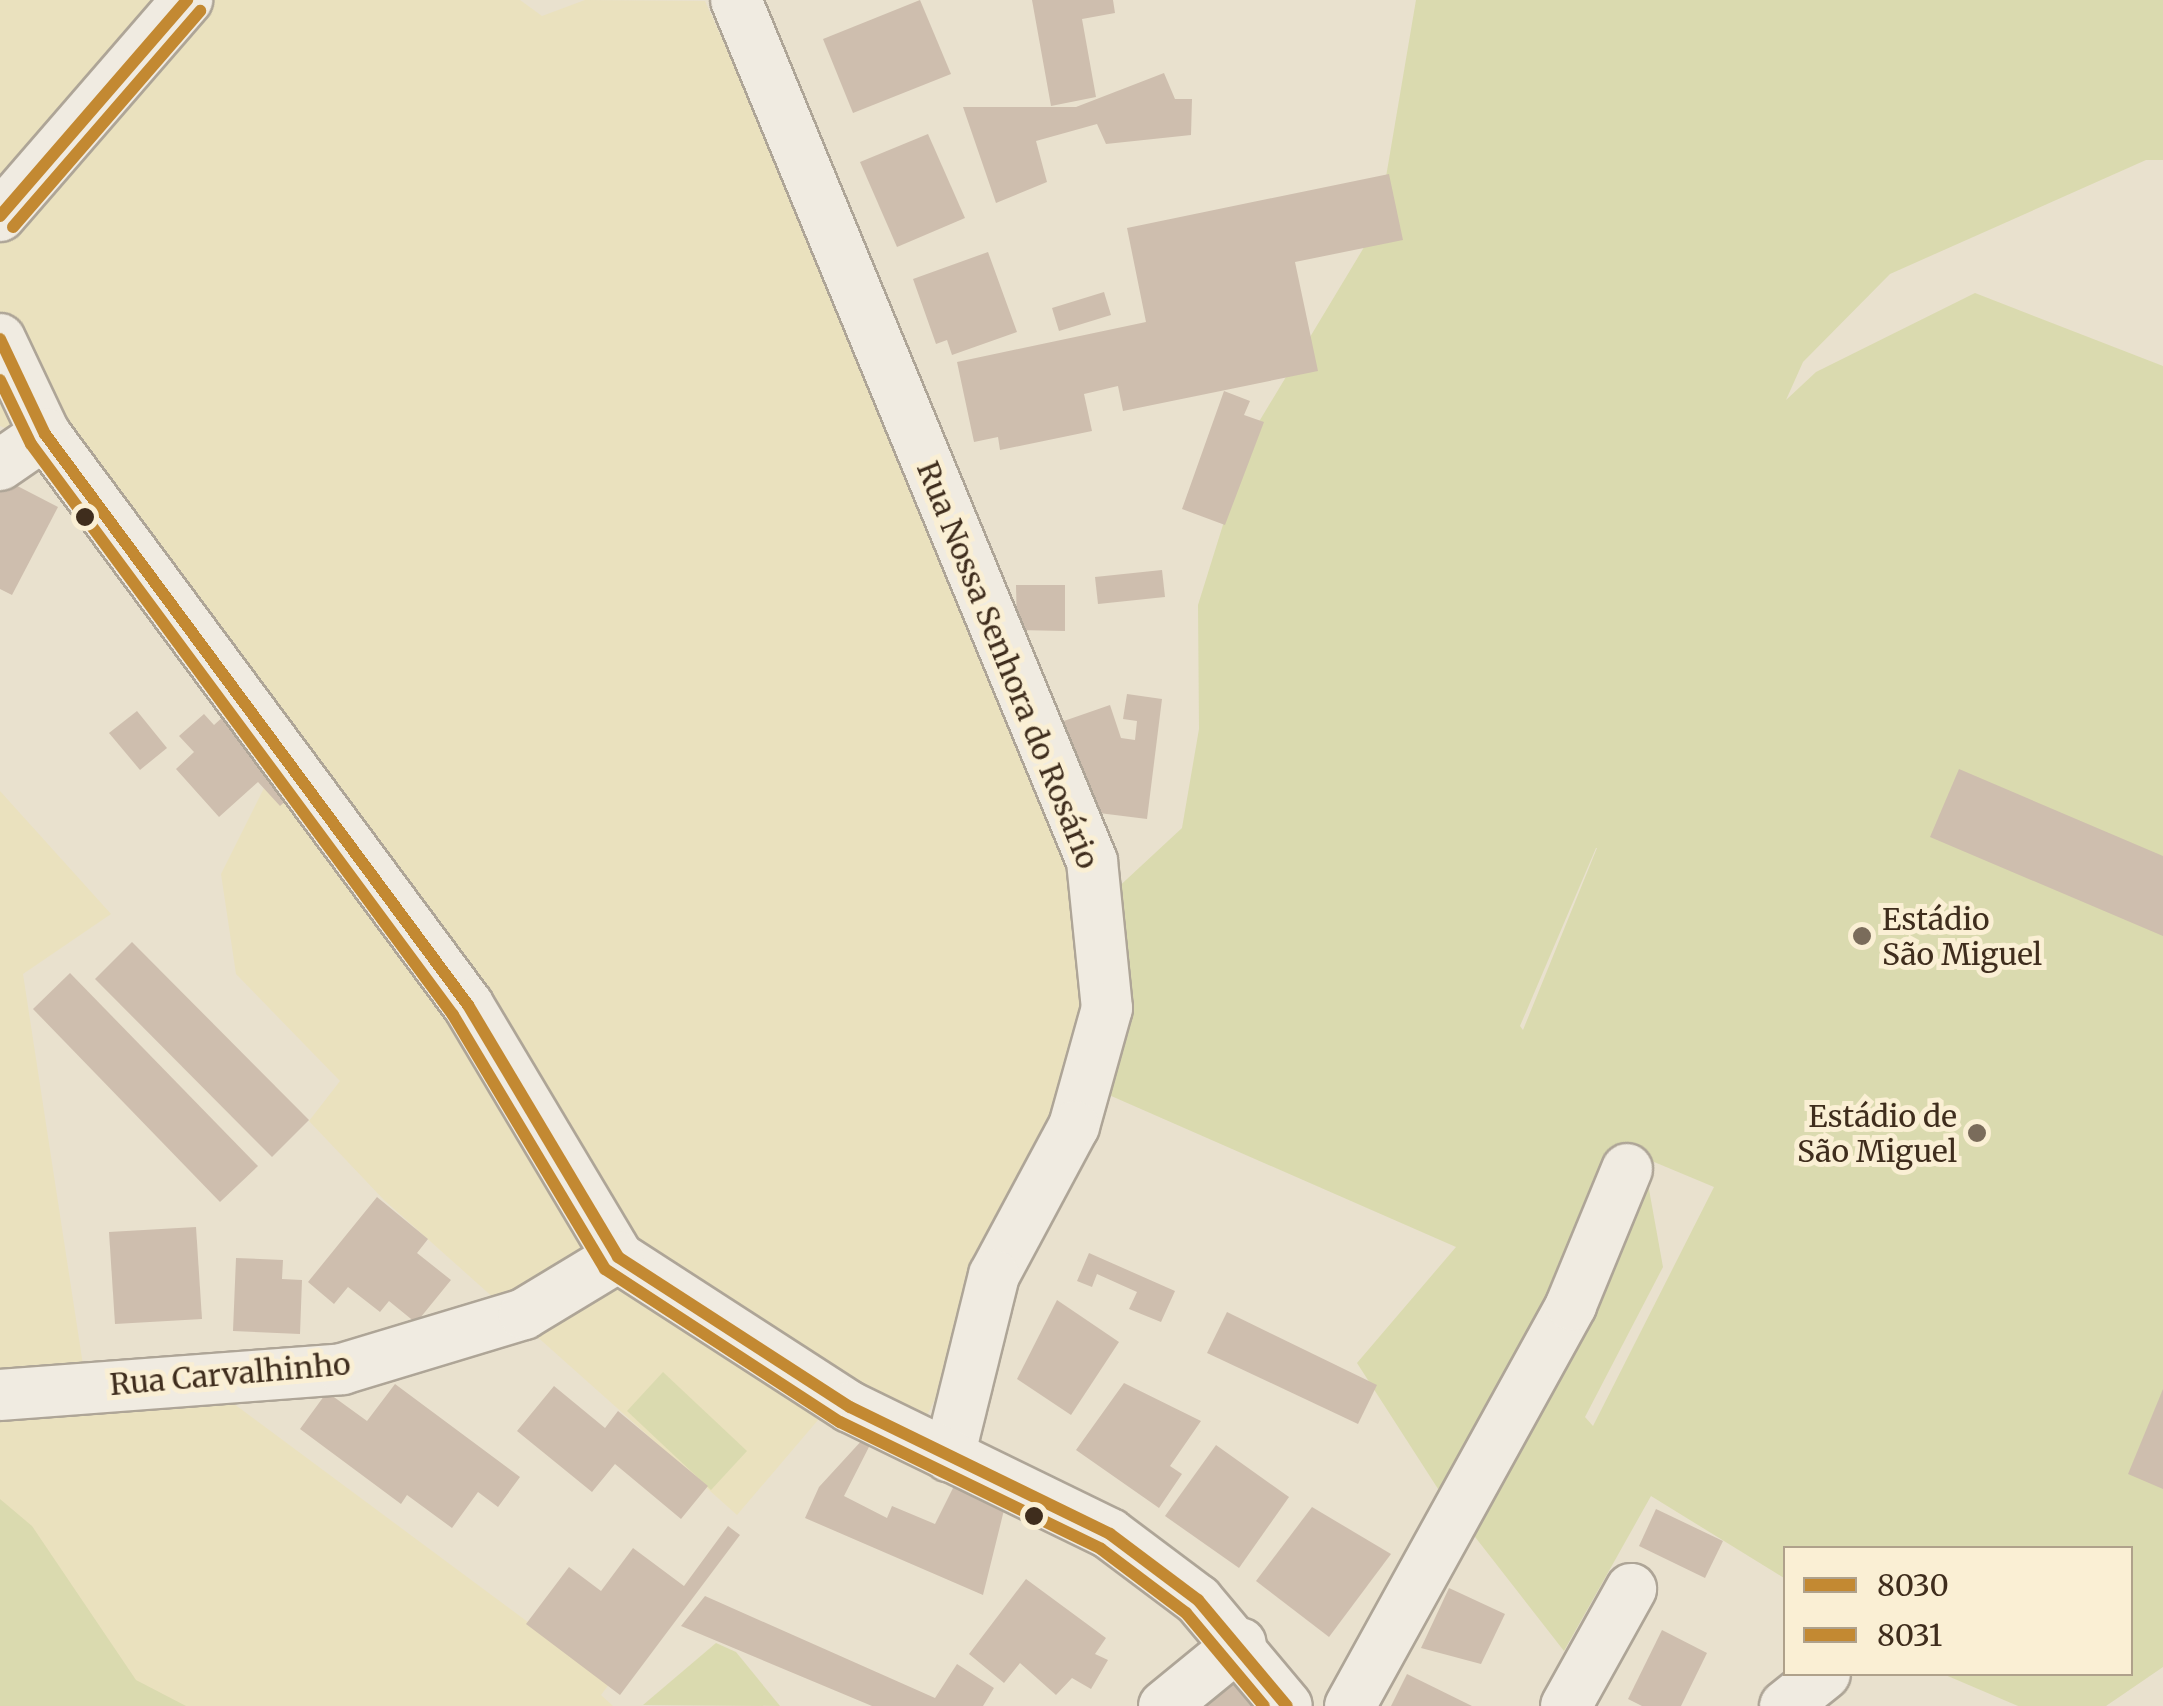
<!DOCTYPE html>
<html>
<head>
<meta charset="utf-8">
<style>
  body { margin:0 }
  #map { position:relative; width:2163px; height:1706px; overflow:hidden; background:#e9e1ce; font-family:Merriweather,serif }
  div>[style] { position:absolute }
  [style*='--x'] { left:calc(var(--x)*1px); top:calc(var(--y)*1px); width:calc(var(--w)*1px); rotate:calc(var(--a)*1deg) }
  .farmland>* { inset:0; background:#eae1be }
  .green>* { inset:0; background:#dadaaf }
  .building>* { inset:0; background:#cebeae }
  .roads { filter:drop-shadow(2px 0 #aea597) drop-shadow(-2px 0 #aea597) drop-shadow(0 2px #aea597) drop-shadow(0 -2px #aea597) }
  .minor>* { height:50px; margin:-25px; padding:0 25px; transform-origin:25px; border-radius:25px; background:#f0ebe1 }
  .bus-1>* { height:12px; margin:-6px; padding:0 6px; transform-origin:6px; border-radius:6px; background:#c38932 }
  .bus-2>* { height:12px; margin:-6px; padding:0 6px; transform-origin:6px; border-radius:6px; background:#c38932 }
  .dots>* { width:28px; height:28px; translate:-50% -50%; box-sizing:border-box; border:5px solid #faefd4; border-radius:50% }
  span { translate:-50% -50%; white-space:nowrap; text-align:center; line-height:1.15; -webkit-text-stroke:10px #faefd4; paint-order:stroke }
  .street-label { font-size:30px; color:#3f2d1d }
  .poi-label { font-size:30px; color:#3f2d1d }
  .left { translate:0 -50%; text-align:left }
  .right { translate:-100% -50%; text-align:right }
  .legend { position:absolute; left:1783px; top:1546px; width:350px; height:130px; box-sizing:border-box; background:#faefd4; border:2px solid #afa18b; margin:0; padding:12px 18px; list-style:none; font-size:30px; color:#3f2d1d }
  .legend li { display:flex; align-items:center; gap:20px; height:50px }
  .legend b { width:50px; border:2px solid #afa18b }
</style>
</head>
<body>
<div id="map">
  <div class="farmland">
    <i style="clip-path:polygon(0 0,520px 0,542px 16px,585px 0,705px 1px,1047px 760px,1083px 909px,1093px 1088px,927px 1415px,885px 1411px,847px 1386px,737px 1515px,384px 1200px,309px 1121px,340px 1081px,236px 974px,221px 874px,282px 752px,85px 463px,0 426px)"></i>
    <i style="clip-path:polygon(0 791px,111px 914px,23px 974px,89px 1404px,222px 1395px,610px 1683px,601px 1695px,613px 1706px,0 1706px)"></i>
  </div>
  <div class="green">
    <i style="clip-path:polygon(evenodd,1416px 0,2163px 0,2163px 160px,2146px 160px,1890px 274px,1803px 362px,1786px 400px,1816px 372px,1975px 293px,2163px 366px,2163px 1667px,2106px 1706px,2018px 1706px,1943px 1674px,2130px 1674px,2130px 1548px,1786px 1548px,1785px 1589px,1784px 1578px,1651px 1496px,1564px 1651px,1440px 1492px,1357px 1363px,1456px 1247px,1093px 1088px,1085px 918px,1182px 828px,1199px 729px,1198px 605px,1251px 435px,1378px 224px,1416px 0,1596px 848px,1597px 848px,1523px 1030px,1520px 1026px,1596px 848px,1416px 0,1635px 1154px,1714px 1187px,1593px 1426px,1585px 1417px,1663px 1267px,1645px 1167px,1635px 1154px)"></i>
    <i style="clip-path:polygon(663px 1372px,747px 1451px,711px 1490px,627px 1411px)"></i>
    <i style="clip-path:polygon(0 1499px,32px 1526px,136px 1680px,186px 1706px,0 1706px)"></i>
    <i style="clip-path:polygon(716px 1643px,736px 1652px,780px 1706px,643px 1705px)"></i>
  </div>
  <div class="building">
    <i style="clip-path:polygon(920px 0,951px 74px,853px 113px,823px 39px)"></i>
    <i style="clip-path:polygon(1032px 0,1113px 0,1115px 13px,1082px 19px,1096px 97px,1051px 106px)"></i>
    <i style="clip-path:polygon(1164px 73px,1175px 99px,1192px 99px,1191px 135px,1106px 144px,1097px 124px,1036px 141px,1047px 182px,996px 203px,963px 107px,1076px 107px)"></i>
    <i style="clip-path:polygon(928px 134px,965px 218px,897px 247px,860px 162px)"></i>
    <i style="clip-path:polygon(1389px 174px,1403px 240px,1295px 262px,1318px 371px,1123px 411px,1118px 386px,1084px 394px,1092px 431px,1000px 450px,998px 437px,974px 442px,957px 362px,1146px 322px,1127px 228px)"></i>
    <i style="clip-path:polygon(988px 252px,1017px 332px,952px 355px,947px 340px,936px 344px,913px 279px)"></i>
    <i style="clip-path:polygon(1104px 292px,1111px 315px,1059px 331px,1052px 308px)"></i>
    <i style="clip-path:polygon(1224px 391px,1250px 401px,1244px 415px,1264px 422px,1225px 525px,1182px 509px)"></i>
    <i style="clip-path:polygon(0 477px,58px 507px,12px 595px,0 589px)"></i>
    <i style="clip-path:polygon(1162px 570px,1165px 597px,1098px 604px,1095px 577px)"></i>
    <i style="clip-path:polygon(1016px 585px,1065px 585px,1065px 631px,1017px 630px)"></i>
    <i style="clip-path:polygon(1127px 694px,1162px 699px,1147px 819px,1091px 812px,1061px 722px,1110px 705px,1121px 738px,1135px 740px,1137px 721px,1123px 719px)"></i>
    <i style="clip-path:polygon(137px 711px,167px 748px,140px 770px,109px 733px)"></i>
    <i style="clip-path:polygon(204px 714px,214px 725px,226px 714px,297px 791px,280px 806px,258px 782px,219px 817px,176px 769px,194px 752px,179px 736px)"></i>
    <i style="clip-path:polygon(1959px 769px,2163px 856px,2163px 936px,1930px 837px)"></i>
    <i style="clip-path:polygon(132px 942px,309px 1120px,272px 1157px,95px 979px)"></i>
    <i style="clip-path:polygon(70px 973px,258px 1166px,220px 1202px,33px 1009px)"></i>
    <i style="clip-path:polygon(377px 1197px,428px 1239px,417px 1253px,451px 1280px,416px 1323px,389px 1301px,380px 1312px,348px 1287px,334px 1304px,308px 1282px)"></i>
    <i style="clip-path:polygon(196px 1227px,202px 1319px,115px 1324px,109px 1232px)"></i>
    <i style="clip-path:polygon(1089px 1253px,1175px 1291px,1161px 1322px,1129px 1309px,1137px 1292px,1097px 1274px,1092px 1287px,1077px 1281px)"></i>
    <i style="clip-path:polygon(236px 1258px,283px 1260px,282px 1279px,302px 1280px,300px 1334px,233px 1331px)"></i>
    <i style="clip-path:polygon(1057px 1300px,1119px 1342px,1071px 1415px,1017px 1379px)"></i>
    <i style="clip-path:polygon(1227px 1312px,1377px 1385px,1358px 1424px,1207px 1353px)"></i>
    <i style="clip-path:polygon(1124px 1383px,1201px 1421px,1170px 1466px,1182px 1474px,1159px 1508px,1076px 1450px)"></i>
    <i style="clip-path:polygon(395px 1384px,520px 1477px,498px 1507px,478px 1492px,452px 1528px,407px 1495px,401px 1504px,300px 1429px,327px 1392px,367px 1421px)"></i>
    <i style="clip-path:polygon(554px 1386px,605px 1428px,618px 1411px,708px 1486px,681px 1519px,615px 1464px,592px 1492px,517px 1431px)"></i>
    <i style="clip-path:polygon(2163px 1389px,2163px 1489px,2128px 1474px)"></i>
    <i style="clip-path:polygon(864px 1438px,871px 1443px,844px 1496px,887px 1518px,892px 1506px,935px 1524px,956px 1482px,1005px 1506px,983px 1595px,805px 1518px,819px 1487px)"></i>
    <i style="clip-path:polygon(1216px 1445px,1289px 1497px,1239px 1568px,1165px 1516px)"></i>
    <i style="clip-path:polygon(1312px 1507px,1391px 1554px,1329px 1637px,1256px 1581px)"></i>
    <i style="clip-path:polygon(1656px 1509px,1723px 1541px,1705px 1578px,1639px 1546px)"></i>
    <i style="clip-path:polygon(728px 1526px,740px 1535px,620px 1695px,526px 1624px,569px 1567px,601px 1591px,633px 1548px,684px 1586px)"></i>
    <i style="clip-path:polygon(1026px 1579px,1106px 1638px,1095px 1654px,1108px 1660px,1091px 1689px,1072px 1678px,1056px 1695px,1020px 1663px,1004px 1683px,969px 1654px)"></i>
    <i style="clip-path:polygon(1449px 1588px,1505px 1614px,1481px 1664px,1421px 1648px)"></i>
    <i style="clip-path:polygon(705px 1596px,935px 1698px,957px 1664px,994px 1688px,983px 1706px,872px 1706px,681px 1626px)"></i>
    <i style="clip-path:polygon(1662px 1630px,1707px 1653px,1681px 1706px,1642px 1706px,1628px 1699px)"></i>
    <i style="clip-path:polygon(1227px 1674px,1259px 1706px,1193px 1706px)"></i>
    <i style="clip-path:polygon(1407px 1674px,1472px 1706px,1391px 1706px)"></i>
  </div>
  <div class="roads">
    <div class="minor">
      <i style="--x:736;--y:0;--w:932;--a:67.54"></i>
      <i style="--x:1092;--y:861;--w:148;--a:84.2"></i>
      <i style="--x:1107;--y:1008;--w:123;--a:105.6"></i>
      <i style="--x:1074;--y:1126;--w:169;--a:118.2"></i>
      <i style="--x:994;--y:1275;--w:187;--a:103.9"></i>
      <i style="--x:0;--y:216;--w:286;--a:-49.1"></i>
      <i style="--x:0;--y:339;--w:105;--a:64.7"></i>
      <i style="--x:45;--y:434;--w:711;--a:53.47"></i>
      <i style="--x:468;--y:1005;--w:293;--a:59.2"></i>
      <i style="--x:618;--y:1257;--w:276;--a:32.9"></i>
      <i style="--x:850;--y:1407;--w:289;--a:26"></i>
      <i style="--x:1110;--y:1534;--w:110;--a:36.9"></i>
      <i style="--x:1198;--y:1600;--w:138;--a:50"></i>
      <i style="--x:0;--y:465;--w:55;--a:-34.6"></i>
      <i style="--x:0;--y:1395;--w:343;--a:-4.3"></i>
      <i style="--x:342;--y:1369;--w:190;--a:-16.8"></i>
      <i style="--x:524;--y:1314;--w:110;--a:-31.2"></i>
      <i style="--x:1164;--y:1706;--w:99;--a:-39.3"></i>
      <i style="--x:1350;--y:1706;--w:458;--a:-61.1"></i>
      <i style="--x:1571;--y:1305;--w:147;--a:-67.6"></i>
      <i style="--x:1566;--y:1706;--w:134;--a:-60.9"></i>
      <i style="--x:1785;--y:1706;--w:51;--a:-38.7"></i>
    </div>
  </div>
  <div class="bus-1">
    <i style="--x:0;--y:216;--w:286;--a:-49.1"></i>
    <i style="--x:0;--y:339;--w:105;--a:64.7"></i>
    <i style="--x:45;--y:434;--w:711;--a:53.47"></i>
    <i style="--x:468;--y:1005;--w:293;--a:59.2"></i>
    <i style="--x:618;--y:1257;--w:276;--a:32.9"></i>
    <i style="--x:850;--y:1407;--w:289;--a:26"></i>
    <i style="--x:1110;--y:1534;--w:110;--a:36.9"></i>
    <i style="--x:1198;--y:1600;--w:138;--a:50"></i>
  </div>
  <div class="bus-2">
    <i style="--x:13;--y:227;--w:286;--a:-49.1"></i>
    <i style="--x:0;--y:380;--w:71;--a:64.2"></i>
    <i style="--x:31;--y:444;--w:710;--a:53.53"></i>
    <i style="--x:453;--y:1015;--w:296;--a:59.1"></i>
    <i style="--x:605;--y:1269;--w:280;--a:33.1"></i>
    <i style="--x:840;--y:1422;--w:290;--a:25.9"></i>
    <i style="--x:1101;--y:1549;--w:106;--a:37"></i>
    <i style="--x:1186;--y:1613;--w:121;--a:50"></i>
  </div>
  <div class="dots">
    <i style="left:85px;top:517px;background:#3f2d1d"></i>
    <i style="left:1862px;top:936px;background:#7a6c5b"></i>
    <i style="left:1977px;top:1133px;background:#7a6c5b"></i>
    <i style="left:1034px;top:1516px;background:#3f2d1d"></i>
  </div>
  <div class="street-label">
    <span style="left:1008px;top:665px;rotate:68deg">Rua Nossa Senhora do Rosário</span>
    <span style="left:230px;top:1374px;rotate:-5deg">Rua Carvalhinho</span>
  </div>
  <div class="poi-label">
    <span class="left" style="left:1882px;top:936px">Estádio<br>São Miguel</span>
    <span class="right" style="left:1957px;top:1133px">Estádio de<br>São Miguel</span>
  </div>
  <ul class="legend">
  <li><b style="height:12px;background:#c38932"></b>8030</li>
  <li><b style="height:12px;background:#c38932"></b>8031</li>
  </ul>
</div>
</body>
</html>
